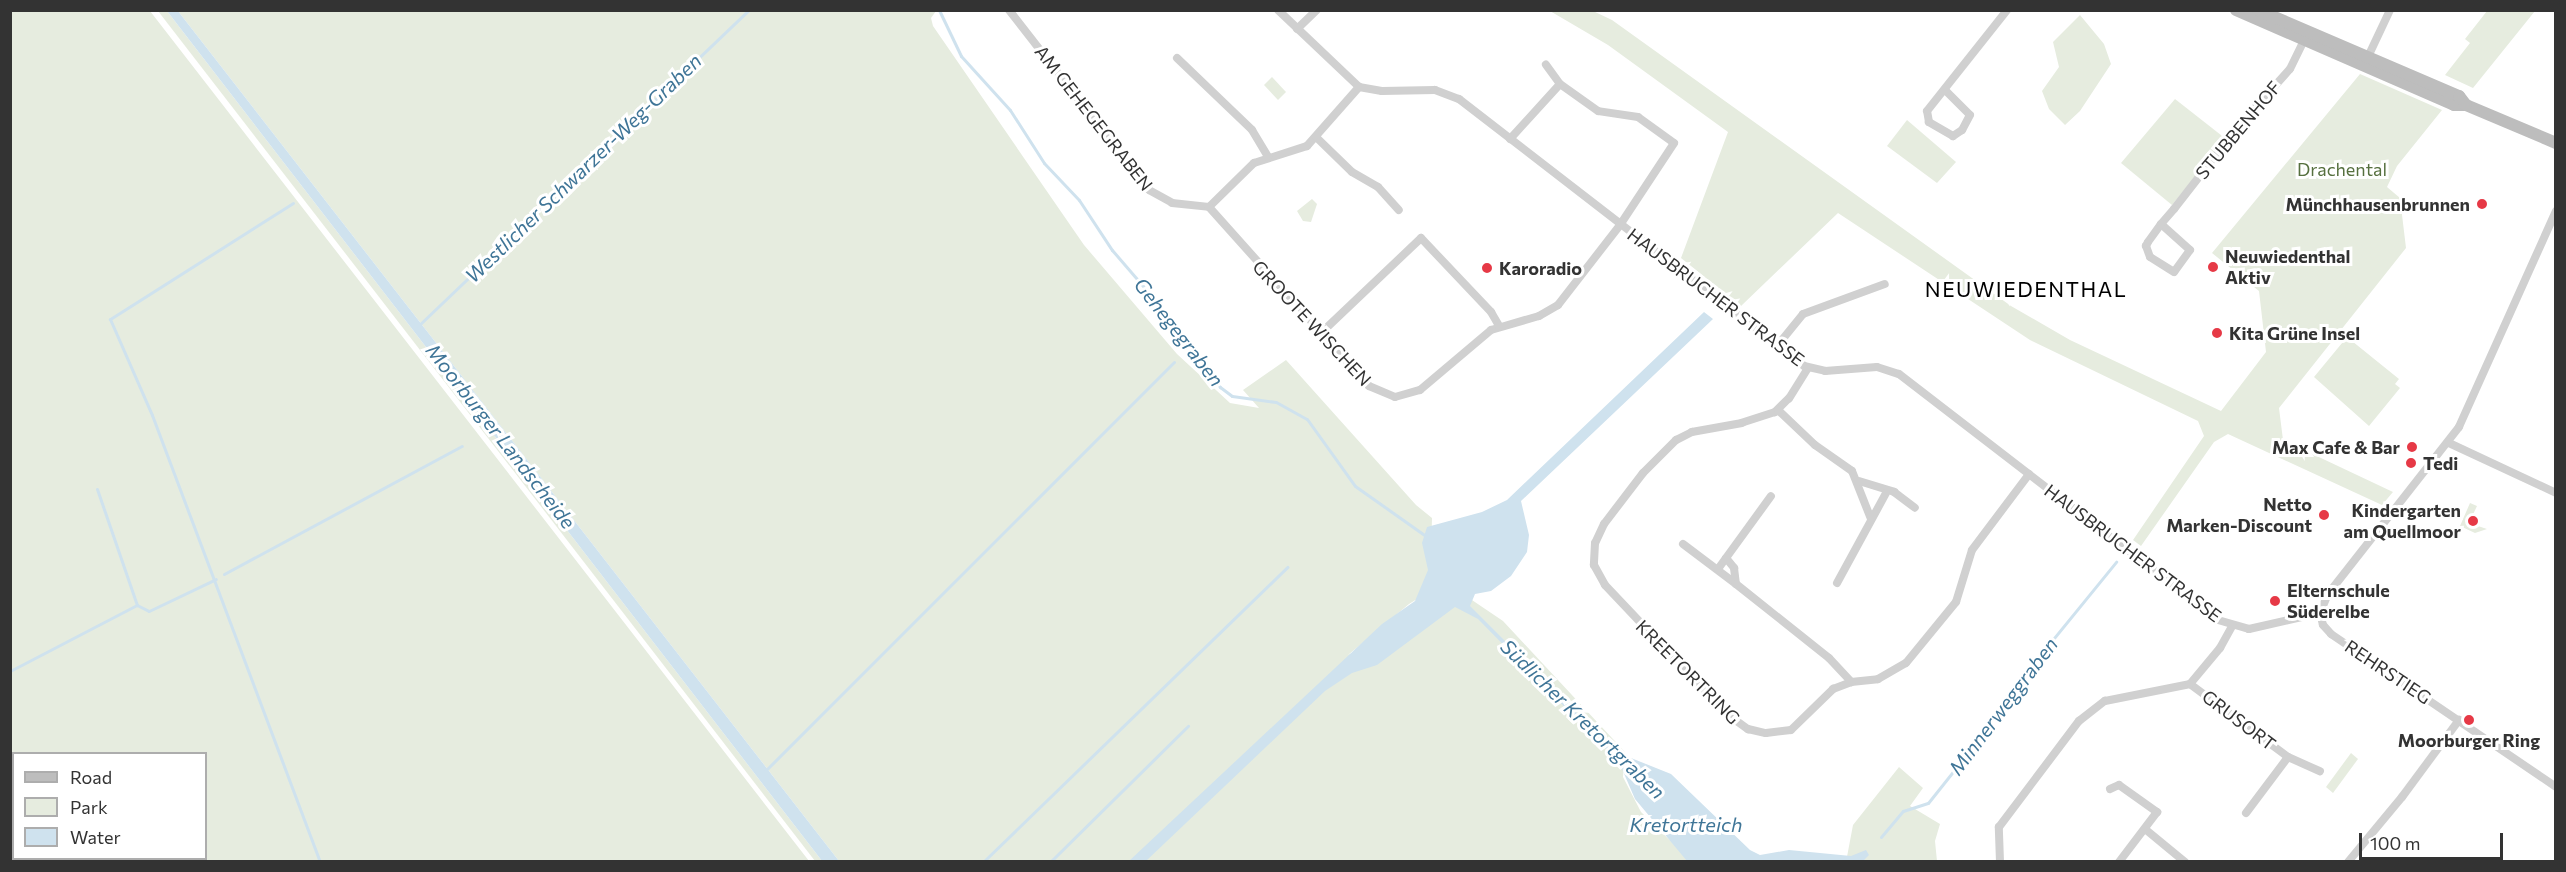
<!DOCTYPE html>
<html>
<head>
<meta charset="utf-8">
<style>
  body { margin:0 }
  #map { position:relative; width:2566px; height:872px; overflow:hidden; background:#fff; font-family:Commissioner,sans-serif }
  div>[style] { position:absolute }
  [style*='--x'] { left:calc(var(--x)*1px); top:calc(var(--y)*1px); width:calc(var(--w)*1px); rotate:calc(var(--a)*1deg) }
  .green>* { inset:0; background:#e6ecdf }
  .water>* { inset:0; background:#cfe2ee }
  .stream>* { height:3px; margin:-1.5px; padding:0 1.5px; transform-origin:1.5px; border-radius:1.5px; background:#cfe2ee }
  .street>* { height:8px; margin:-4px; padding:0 4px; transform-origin:4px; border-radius:4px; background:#d0d0d0 }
  .secondary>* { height:12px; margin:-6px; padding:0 6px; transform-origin:6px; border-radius:6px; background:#bdbdbd }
  .dots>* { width:16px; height:16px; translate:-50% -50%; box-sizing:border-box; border:3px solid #fff; border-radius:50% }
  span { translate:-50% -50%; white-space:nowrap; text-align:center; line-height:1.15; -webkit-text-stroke:6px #fff; paint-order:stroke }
  .street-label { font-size:18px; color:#333 }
  .park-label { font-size:18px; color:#56703f }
  .poi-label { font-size:18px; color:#333; font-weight:700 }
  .right { translate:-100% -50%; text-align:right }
  .left { translate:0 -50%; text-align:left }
  .water-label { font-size:20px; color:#3f7597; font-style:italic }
  .quarter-label { font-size:21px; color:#000; letter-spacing:1.5px }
  .frame { position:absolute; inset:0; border:12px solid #333; pointer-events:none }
  .legend { position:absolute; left:12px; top:752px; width:195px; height:108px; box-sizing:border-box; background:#fff; border:2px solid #adadad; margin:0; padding:8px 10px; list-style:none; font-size:18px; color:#333 }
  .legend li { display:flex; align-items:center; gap:12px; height:30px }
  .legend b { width:30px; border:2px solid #adadad }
  .scale { position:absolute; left:2359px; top:833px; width:144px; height:27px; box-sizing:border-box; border:3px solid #333; border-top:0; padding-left:8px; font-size:18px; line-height:21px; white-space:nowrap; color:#333; -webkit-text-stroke:4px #fff; paint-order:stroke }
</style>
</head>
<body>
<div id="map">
  <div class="green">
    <i style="clip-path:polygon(evenodd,11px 10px,150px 11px,809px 861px,11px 861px,11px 10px,14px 754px,206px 754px,206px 858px,14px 858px,14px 754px)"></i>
    <i style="clip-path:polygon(158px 11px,167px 11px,822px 861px,815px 861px)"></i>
    <i style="clip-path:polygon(178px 11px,936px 11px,931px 18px,933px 26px,1084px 245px,1177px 354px,1230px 403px,1259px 408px,1243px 390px,1286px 360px,1416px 505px,1432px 518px,1430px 591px,1409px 604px,1348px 655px,1466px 596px,1503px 621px,1625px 752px,1623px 777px,1641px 812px,1691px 861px,839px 861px)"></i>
    <i style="clip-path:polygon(1550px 11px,1593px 11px,1612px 20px,2011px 306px,2070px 340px,2221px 411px,2266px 352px,2259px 291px,2212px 253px,2360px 74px,2442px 110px,2397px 166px,2387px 187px,2400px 198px,2406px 248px,2279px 408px,2283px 440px,2393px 492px,2382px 505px,2228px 434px,2214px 442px,2141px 546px,2133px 540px,2204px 436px,2198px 421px,2030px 340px,1838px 213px,1741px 306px,1681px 258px,1728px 132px,1608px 45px)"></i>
    <i style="clip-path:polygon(2487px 11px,2535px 11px,2473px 88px,2445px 75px,2470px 43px,2465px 39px)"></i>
    <i style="clip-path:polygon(2080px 15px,2104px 44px,2111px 64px,2080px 111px,2065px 125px,2049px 109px,2042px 91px,2059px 67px,2053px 42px)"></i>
    <i style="clip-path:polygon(1272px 77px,1286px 92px,1278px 100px,1264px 85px)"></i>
    <i style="clip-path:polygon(2175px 99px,2226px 139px,2172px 205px,2121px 163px)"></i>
    <i style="clip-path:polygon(1907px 120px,1956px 162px,1937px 183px,1887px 146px)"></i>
    <i style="clip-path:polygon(1312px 199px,1317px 204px,1311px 222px,1303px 221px,1297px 211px)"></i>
    <i style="clip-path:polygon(2347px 337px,2399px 379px,2395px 384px,2400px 388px,2369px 426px,2314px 377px)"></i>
    <i style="clip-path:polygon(2470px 503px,2477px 506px,2469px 523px,2487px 529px,2475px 533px,2460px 526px)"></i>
    <i style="clip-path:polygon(2351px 753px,2358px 759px,2333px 793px,2326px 787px)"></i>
    <i style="clip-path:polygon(1899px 767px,1923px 788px,1910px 806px,1940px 824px,1935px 841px,1937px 861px,1846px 862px,1853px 825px)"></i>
  </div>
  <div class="water">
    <i style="clip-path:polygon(167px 11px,178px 11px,839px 861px,822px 861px)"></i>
    <i style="clip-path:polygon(1704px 312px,1713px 319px,1521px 501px,1529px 535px,1527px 552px,1511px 576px,1491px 591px,1475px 594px,1470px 606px,1616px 752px,1671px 774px,1750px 850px,1760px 855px,1789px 850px,1851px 856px,1866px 850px,1869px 855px,1863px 861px,1687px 861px,1635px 799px,1619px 762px,1478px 619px,1455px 607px,1377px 665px,1352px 673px,1325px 691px,1146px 861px,1129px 861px,1382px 624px,1415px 601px,1428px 570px,1422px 543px,1427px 527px,1482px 512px,1507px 500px)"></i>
  </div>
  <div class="stream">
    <i style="--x:939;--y:10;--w:51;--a:64.4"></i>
    <i style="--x:961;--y:56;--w:73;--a:47.8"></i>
    <i style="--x:1010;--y:110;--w:63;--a:57.3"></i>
    <i style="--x:1044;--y:163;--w:51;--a:46.6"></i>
    <i style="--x:1079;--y:200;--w:60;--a:56.6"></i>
    <i style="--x:1112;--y:250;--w:95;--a:49.3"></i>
    <i style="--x:1174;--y:322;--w:80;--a:54.7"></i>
    <i style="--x:1220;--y:387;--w:15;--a:37"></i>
    <i style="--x:1232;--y:396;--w:44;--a:7.8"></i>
    <i style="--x:1276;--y:402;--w:35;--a:29"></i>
    <i style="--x:1307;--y:419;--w:82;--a:54.4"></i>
    <i style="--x:1355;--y:486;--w:87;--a:35.2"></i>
    <i style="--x:293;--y:203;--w:217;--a:147.6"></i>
    <i style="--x:110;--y:319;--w:105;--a:66.4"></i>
    <i style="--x:152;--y:415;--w:478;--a:69.4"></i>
    <i style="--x:418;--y:326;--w:458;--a:-43.7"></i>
    <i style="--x:97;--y:489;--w:123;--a:71"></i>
    <i style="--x:224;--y:574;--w:270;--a:-28.3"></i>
    <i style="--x:10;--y:671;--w:143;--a:-27.5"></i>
    <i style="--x:137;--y:605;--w:13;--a:27"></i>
    <i style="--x:149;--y:611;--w:74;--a:-25.5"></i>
    <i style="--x:766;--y:770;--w:577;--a:-45"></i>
    <i style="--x:1881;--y:837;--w:34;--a:-50"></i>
    <i style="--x:1903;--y:811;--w:26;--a:-18"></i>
    <i style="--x:1928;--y:803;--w:75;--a:-51.5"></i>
    <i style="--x:1975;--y:744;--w:55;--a:-56.9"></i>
    <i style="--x:2005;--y:698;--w:176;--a:-50.8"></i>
    <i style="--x:983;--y:862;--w:424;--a:-44.1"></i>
    <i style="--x:1050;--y:862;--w:194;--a:-44.6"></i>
  </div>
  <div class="street">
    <i style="--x:1009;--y:10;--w:228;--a:52.1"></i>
    <i style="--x:1149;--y:190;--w:26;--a:29"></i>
    <i style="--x:1172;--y:203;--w:37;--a:6"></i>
    <i style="--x:1209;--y:207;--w:63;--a:-44.4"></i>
    <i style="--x:1254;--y:163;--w:56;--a:-17.8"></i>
    <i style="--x:1307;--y:146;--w:79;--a:-48.6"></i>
    <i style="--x:1278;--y:10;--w:112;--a:43.5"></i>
    <i style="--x:1359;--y:87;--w:23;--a:10"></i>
    <i style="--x:1382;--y:91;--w:53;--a:-1.1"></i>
    <i style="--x:1435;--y:90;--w:26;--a:21"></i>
    <i style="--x:1459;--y:99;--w:436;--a:37.7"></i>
    <i style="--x:1804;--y:366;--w:22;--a:13"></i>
    <i style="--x:1825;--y:371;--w:52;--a:-4.4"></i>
    <i style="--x:1877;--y:367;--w:23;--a:18"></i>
    <i style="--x:1899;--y:374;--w:403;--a:37.6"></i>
    <i style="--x:2218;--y:620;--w:32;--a:16"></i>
    <i style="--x:2249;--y:629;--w:73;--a:-12.7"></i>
    <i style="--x:1297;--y:29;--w:28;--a:-44"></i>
    <i style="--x:1177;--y:58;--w:104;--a:43.8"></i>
    <i style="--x:1252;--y:130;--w:31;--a:59"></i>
    <i style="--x:2366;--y:61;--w:56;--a:-64.8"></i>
    <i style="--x:1945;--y:90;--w:35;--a:45"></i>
    <i style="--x:1970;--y:115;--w:17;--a:118"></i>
    <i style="--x:1962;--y:130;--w:11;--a:146"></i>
    <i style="--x:1953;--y:136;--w:28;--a:-150"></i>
    <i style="--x:1929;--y:122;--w:11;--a:-100"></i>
    <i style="--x:1927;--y:111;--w:129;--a:-51.6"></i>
    <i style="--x:1316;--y:137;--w:50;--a:44.2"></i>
    <i style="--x:1352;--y:172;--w:30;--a:30"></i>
    <i style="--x:1378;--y:187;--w:31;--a:48"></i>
    <i style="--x:1510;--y:139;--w:74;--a:-47.7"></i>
    <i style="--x:1209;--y:207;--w:240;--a:48.2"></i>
    <i style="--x:1369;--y:386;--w:28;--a:23"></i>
    <i style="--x:1395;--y:397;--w:26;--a:-16"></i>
    <i style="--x:1420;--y:390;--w:93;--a:-40.2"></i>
    <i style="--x:1491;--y:330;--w:50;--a:-16.3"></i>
    <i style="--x:1539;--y:316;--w:22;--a:-30"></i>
    <i style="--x:1558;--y:305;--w:101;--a:-52.2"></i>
    <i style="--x:1620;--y:225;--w:98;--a:-56.6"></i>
    <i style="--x:1674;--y:143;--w:44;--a:-144.2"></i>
    <i style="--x:1638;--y:117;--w:40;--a:-171.5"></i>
    <i style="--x:1598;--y:111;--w:47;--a:-144.6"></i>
    <i style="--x:1560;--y:84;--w:24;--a:-126"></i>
    <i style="--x:2556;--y:211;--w:237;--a:114.2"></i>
    <i style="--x:2459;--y:427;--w:212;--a:128.1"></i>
    <i style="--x:2328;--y:594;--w:21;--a:113"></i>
    <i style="--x:2320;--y:613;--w:12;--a:76"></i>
    <i style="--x:2323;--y:625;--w:12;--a:48"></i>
    <i style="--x:2331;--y:634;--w:272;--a:34.2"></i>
    <i style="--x:2161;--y:224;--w:39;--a:42"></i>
    <i style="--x:2190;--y:250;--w:27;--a:126"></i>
    <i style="--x:2174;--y:272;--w:28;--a:-148"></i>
    <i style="--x:2150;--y:257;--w:12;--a:-110"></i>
    <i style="--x:2146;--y:246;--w:4;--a:-63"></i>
    <i style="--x:2148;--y:242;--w:22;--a:-54"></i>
    <i style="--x:2161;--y:224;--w:20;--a:-49"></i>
    <i style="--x:2174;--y:209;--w:103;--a:-52.1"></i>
    <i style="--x:2237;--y:128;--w:79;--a:-48.1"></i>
    <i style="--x:2290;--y:69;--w:37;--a:-64"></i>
    <i style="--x:1321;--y:333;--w:138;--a:-43.5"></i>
    <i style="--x:1421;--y:238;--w:102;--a:46.6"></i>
    <i style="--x:1491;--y:312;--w:16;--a:60"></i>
    <i style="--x:1777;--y:346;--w:41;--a:-50.9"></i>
    <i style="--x:1803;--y:314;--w:87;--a:-20.1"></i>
    <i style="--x:1808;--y:368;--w:36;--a:122"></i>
    <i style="--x:1789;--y:398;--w:20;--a:135"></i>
    <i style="--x:1775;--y:412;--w:35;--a:162"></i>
    <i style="--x:1742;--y:423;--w:51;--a:169.8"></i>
    <i style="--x:1692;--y:432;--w:18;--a:153"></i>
    <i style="--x:1676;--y:440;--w:47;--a:135"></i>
    <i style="--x:1643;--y:473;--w:64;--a:127.4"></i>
    <i style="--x:1604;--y:524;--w:21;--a:115"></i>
    <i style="--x:1595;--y:543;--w:22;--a:93"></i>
    <i style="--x:1594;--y:565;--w:23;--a:61"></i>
    <i style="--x:1605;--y:585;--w:178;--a:46.6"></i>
    <i style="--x:1727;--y:714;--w:26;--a:36"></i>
    <i style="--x:1748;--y:729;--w:18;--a:13"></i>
    <i style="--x:1766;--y:733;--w:25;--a:-7"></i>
    <i style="--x:1791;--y:730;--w:59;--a:-44.3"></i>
    <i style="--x:1833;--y:689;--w:19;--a:-21"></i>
    <i style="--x:1851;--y:682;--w:27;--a:-6"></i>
    <i style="--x:1878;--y:679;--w:32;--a:-30"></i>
    <i style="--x:1906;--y:663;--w:79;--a:-50.7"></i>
    <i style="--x:1956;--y:602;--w:54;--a:-72.9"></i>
    <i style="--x:1972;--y:550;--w:95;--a:-53.1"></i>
    <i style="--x:1778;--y:410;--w:51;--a:43.4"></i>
    <i style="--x:1815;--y:445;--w:45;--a:35.1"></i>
    <i style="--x:1852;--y:471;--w:52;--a:68.4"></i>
    <i style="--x:2449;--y:443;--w:118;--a:25"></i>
    <i style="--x:1859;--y:481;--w:37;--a:17"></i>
    <i style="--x:1894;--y:492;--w:26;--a:37"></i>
    <i style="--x:1683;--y:544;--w:66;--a:37"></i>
    <i style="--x:1726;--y:558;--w:13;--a:51"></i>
    <i style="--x:1734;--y:568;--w:16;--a:83"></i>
    <i style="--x:1736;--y:584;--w:119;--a:38.5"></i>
    <i style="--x:1829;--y:658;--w:33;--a:47"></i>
    <i style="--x:1718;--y:569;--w:90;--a:-54"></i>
    <i style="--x:1837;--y:583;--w:102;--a:-61.4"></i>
    <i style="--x:2190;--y:684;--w:122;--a:36.7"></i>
    <i style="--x:2288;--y:757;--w:35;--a:24"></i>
    <i style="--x:2110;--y:789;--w:10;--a:-24"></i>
    <i style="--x:2119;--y:785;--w:47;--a:35.4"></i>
    <i style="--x:2157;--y:812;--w:63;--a:127.2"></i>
    <i style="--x:2246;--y:813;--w:70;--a:-53.1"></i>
    <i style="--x:2145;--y:829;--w:52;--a:39.5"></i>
    <i style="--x:2000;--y:862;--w:35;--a:-92"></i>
    <i style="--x:1999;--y:827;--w:133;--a:-53"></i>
    <i style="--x:2079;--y:721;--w:33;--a:-38"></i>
    <i style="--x:2105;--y:701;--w:87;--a:-11.3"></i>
    <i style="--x:2190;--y:684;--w:47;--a:-50.2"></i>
    <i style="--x:2220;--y:648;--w:25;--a:-61"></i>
    <i style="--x:2348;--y:862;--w:85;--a:-50.3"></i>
    <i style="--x:2402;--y:797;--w:96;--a:-53.5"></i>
  </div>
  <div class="secondary">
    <i style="--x:2236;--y:10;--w:238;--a:23.5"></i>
    <i style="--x:2454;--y:105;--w:12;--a:0"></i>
    <i style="--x:2466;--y:105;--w:98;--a:22.9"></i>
    <i style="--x:2258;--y:10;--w:219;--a:23.2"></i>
    <i style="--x:2459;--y:96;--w:11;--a:52"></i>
  </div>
  <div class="dots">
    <i style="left:2482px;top:204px;background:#e63946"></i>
    <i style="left:2213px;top:267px;background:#e63946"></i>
    <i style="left:1487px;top:268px;background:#e63946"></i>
    <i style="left:2217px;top:333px;background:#e63946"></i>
    <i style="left:2412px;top:447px;background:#e63946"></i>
    <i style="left:2411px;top:463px;background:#e63946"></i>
    <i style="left:2324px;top:515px;background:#e63946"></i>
    <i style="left:2473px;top:521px;background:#e63946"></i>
    <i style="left:2275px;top:601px;background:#e63946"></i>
    <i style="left:2469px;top:720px;background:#e63946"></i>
  </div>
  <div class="street-label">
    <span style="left:1094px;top:118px;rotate:52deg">AM GEHEGEGRABEN</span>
    <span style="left:2238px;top:130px;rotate:-50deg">STUBBENHOF</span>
    <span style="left:1716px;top:297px;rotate:37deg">HAUSBRUCHER STRASSE</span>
    <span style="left:1312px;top:323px;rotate:47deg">GROOTE WISCHEN</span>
    <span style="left:2133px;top:553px;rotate:37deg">HAUSBRUCHER STRASSE</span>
    <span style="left:1688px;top:672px;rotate:45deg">KREETORTRING</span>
    <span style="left:2388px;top:672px;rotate:34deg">REHRSTIEG</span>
    <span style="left:2239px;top:720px;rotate:37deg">GRUSORT</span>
  </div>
  <div class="park-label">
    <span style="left:2342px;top:169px">Drachental</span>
  </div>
  <div class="poi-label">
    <span class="right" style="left:2470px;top:204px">Münchhausenbrunnen</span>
    <span class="left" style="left:2225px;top:267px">Neuwiedenthal<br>Aktiv</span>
    <span class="left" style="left:1499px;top:268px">Karoradio</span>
    <span class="left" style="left:2229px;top:333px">Kita Grüne Insel</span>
    <span class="right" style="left:2400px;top:447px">Max Cafe &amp; Bar</span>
    <span class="left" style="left:2423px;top:463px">Tedi</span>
    <span class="right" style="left:2312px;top:515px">Netto<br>Marken-Discount</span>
    <span class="right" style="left:2461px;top:521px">Kindergarten<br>am Quellmoor</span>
    <span class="left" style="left:2287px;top:601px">Elternschule<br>Süderelbe</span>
    <span style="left:2469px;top:740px">Moorburger Ring</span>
  </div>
  <div class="water-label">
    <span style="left:583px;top:168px;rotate:-44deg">Westlicher Schwarzer-Weg-Graben</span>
    <span style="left:1179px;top:332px;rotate:52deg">Gehegegraben</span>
    <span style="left:501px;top:436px;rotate:52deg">Moorburger Landscheide</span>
    <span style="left:2003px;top:706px;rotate:-53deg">Minnerweggraben</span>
    <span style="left:1583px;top:719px;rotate:44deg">Südlicher Kretortgraben</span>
    <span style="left:1686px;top:824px">Kretortteich</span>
  </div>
  <div class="quarter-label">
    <span style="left:2026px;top:289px">NEUWIEDENTHAL</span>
  </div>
  <div class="frame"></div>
  <ul class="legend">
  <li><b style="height:8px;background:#bdbdbd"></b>Road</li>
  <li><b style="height:16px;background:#e6ecdf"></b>Park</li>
  <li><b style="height:16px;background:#cfe2ee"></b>Water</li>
  </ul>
  <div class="scale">100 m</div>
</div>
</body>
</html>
